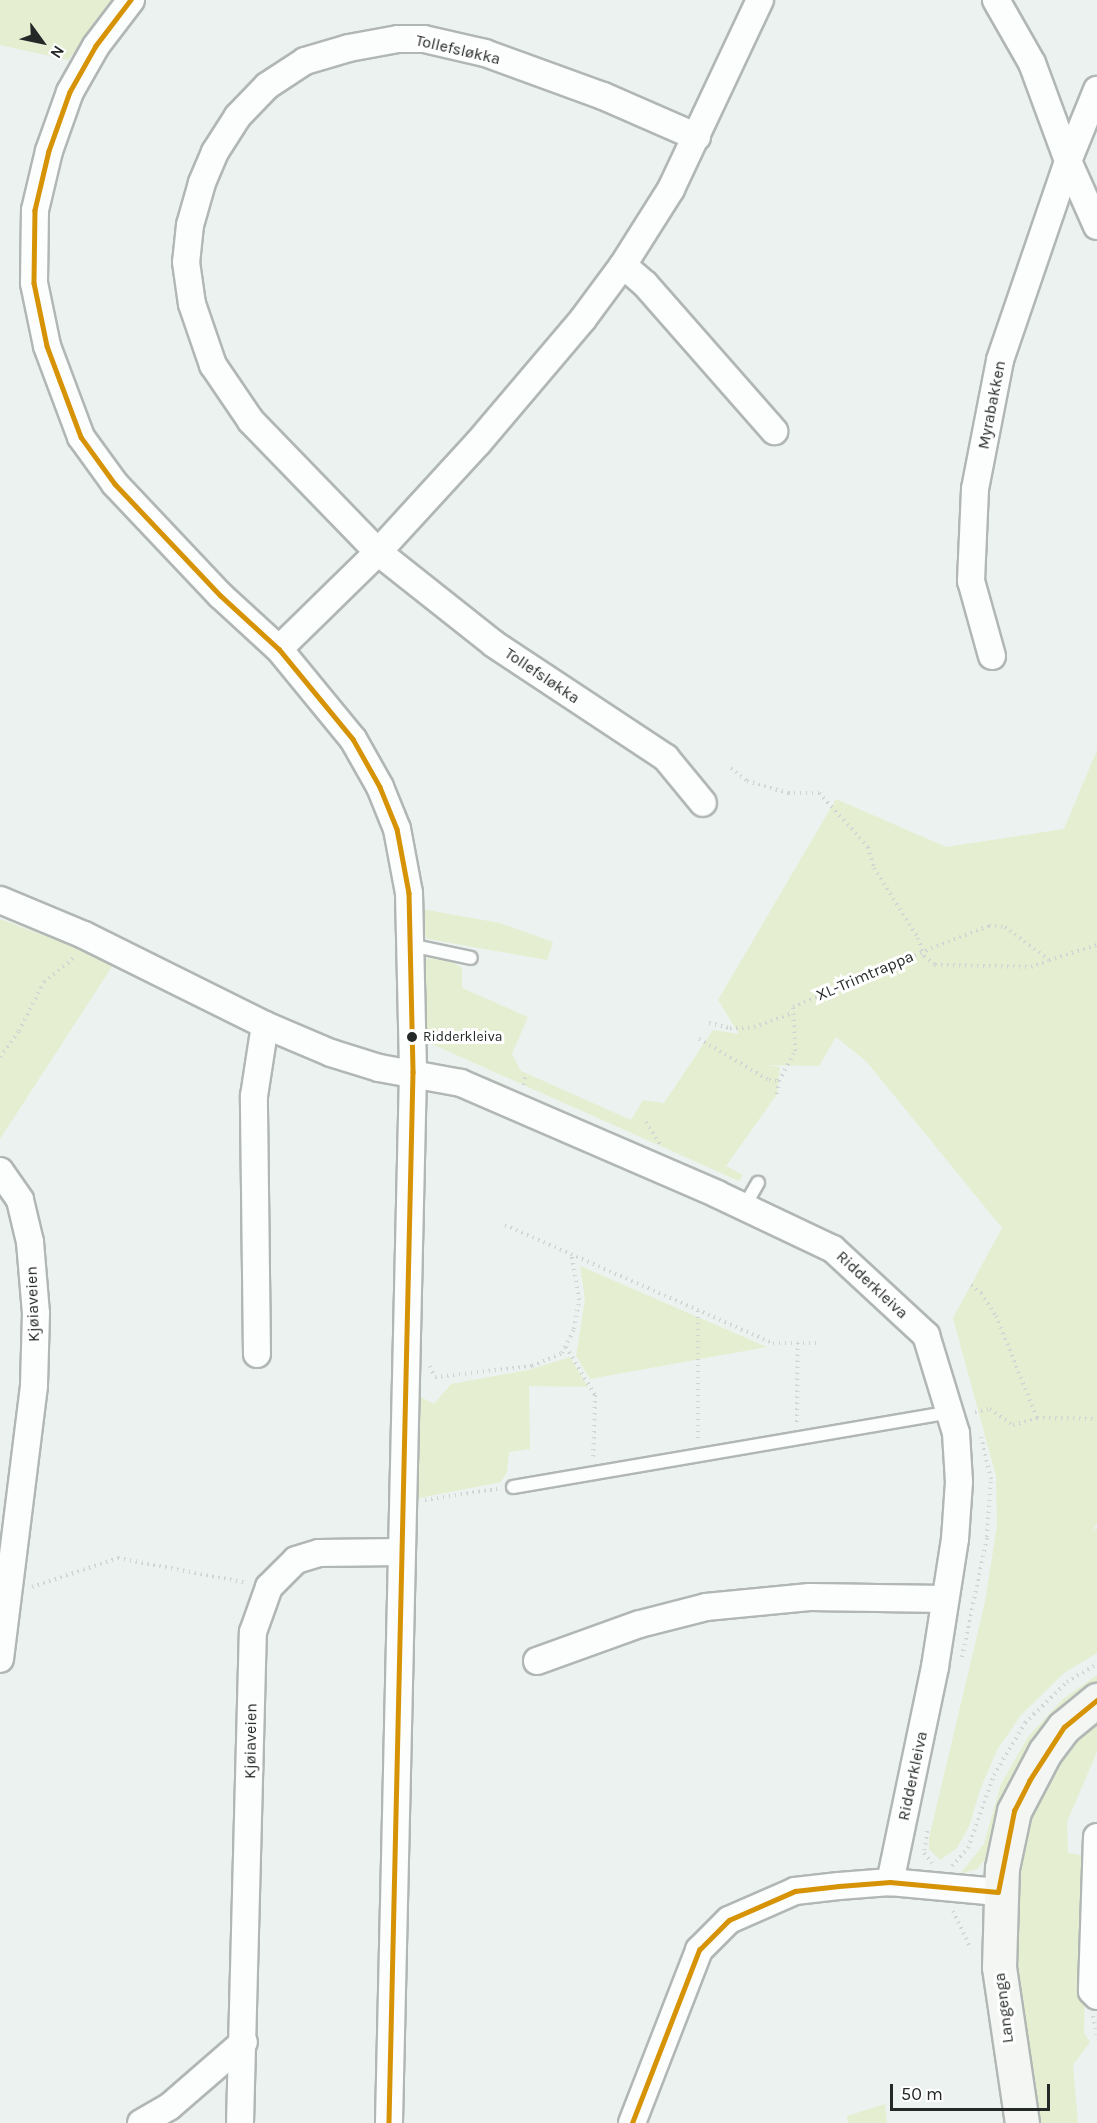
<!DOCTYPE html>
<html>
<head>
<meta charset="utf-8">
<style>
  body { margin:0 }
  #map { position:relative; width:1097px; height:2123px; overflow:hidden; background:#ecf2ef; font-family:Karla,sans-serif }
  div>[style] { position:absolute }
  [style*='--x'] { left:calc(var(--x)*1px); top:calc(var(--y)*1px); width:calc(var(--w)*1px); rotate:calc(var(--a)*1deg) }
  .green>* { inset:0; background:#e5eed1 }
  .path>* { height:4px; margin-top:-2px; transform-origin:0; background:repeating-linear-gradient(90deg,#d2d5d4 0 1.5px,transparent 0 6px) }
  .roads { filter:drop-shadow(2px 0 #b1b7b4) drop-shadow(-2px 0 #b1b7b4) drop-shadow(0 2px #b1b7b4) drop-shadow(0 -2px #b1b7b4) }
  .service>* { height:12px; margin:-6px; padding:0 6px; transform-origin:6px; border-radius:6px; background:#fcfdfd }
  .minor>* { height:26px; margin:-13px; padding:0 13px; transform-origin:13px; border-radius:13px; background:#fcfdfd }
  .secondary>* { height:33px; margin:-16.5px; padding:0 16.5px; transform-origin:16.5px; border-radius:16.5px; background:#f3f6f3 }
  .bus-1>* { height:4.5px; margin:-2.25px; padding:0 2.25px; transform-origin:2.25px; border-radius:2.25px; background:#d79306 }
  .dots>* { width:16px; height:16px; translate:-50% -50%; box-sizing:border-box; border:3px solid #fff; border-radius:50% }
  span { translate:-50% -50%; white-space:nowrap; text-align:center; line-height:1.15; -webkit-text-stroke:6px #fff; paint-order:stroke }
  .bus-label { font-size:14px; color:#242927 }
  .left { translate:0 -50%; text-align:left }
  .street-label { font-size:16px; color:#242927 }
  .north { position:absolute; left:12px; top:12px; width:60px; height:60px; -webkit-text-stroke:4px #fff; paint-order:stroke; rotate:123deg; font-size:16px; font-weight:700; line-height:24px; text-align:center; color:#242927 }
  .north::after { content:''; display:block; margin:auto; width:21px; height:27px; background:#242927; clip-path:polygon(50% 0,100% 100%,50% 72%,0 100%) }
  .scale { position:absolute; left:890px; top:2084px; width:160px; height:27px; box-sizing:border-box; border:3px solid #242927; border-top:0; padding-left:8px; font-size:18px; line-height:21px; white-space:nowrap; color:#242927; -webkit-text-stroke:4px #fff; paint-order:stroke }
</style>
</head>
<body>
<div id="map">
  <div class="green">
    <i style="clip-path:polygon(0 0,117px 0,68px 60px,0 45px)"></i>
    <i style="clip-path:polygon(1097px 750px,1097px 1523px,1092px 1532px,1097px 1527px,1097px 1653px,1064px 1673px,1021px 1715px,997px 1750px,980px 1790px,970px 1824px,957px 1848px,940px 1860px,929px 1849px,929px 1838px,985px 1602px,997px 1525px,996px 1476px,953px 1318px,1002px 1228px,866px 1061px,836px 1037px,819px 1066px,767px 1065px,780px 1067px,777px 1094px,726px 1166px,743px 1175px,739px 1181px,425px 1041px,419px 1024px,422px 958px,449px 960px,462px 968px,462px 988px,528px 1017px,512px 1054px,521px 1071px,631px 1120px,643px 1100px,664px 1103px,713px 1030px,739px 1034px,718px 1000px,836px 799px,946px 847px,1064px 829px)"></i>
    <i style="clip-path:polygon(416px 908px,500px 923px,553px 942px,547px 960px,428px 939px,418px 927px)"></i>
    <i style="clip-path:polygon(0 919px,115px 962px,0 1139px)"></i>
    <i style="clip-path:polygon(455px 1065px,492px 1079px,733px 1189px,459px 1069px)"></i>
    <i style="clip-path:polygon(580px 1266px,767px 1347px,590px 1379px,576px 1356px,585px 1299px)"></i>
    <i style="clip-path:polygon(570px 1357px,588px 1387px,529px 1386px,530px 1449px,509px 1452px,507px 1472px,501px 1482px,414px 1499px,419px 1396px,434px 1404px,451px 1384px,528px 1370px)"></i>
    <i style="clip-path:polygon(1097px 1675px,1097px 1686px,1027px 1752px,1006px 1793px,989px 1854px,977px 1869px,960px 1874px,984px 1844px,1001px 1784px,1028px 1737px,1063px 1699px)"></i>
    <i style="clip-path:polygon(1097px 1716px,1097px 1752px,1067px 1822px,1068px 1853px,1088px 1856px,1084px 2033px,1090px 2042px,1073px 2065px,1078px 2123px,1033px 2123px,1009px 1932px,1026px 1814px,1052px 1762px)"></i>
    <i style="clip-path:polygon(885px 2104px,887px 2123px,848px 2123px,847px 2116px)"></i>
  </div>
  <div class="path">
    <i style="--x:731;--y:768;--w:21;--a:39"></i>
    <i style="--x:747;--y:781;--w:43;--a:16.3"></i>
    <i style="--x:788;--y:793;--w:31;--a:0"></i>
    <i style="--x:819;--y:793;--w:73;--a:47.8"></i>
    <i style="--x:868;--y:847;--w:22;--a:74"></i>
    <i style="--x:874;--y:868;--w:83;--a:57.8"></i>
    <i style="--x:918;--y:938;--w:19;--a:72"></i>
    <i style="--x:924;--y:956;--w:14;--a:39"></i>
    <i style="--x:935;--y:965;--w:96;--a:1.2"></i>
    <i style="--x:1031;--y:967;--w:18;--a:-19"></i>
    <i style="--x:709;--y:1023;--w:22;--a:13"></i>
    <i style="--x:730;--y:1028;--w:24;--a:-2"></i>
    <i style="--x:754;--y:1027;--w:41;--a:-19.7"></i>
    <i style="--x:699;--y:1039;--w:81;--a:30.4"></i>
    <i style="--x:769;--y:1080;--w:10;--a:6"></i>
    <i style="--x:779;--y:1081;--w:34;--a:-62"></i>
    <i style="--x:795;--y:1051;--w:44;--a:-92.6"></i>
    <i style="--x:793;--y:1007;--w:156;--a:-23"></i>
    <i style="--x:937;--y:946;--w:56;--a:-21"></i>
    <i style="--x:989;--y:926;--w:16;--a:4"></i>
    <i style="--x:1005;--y:927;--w:55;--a:36.9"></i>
    <i style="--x:1049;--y:960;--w:50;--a:-17.4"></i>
    <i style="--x:0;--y:1057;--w:32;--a:-54"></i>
    <i style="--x:19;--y:1031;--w:55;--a:-63"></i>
    <i style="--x:44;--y:982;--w:40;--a:-39"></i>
    <i style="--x:524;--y:1085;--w:12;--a:-81"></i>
    <i style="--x:777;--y:1094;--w:13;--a:-81"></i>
    <i style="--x:646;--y:1122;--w:26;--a:58"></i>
    <i style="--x:505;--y:1225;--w:293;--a:23.8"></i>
    <i style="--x:773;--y:1343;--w:44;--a:0"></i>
    <i style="--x:971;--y:1285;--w:13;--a:39"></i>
    <i style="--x:981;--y:1293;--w:27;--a:57"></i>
    <i style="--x:996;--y:1316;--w:110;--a:68.1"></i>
    <i style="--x:698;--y:1311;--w:128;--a:90"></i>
    <i style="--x:566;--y:1347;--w:56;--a:58.9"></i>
    <i style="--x:595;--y:1395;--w:62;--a:91.8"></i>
    <i style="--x:430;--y:1366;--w:12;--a:66"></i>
    <i style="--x:435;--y:1377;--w:98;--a:-6.5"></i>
    <i style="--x:532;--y:1366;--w:33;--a:-23"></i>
    <i style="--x:562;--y:1353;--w:27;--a:-63"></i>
    <i style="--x:574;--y:1329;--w:29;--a:-80"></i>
    <i style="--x:579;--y:1300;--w:44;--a:-99.2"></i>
    <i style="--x:975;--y:1412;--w:15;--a:-11"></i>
    <i style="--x:990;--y:1409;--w:28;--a:35"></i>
    <i style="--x:1013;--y:1425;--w:25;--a:-16"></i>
    <i style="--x:1037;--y:1418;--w:60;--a:1"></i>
    <i style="--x:797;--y:1422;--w:79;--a:-89.3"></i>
    <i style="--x:425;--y:1500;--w:73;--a:-8.7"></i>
    <i style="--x:32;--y:1587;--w:91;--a:-18.6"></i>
    <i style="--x:118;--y:1558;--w:132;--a:10.9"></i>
    <i style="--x:962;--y:1657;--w:123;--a:-78.2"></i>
    <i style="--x:987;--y:1537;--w:58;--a:-86.1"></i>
    <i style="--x:991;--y:1479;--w:43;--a:-103.4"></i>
    <i style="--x:927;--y:1831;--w:22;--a:98"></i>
    <i style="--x:924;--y:1853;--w:13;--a:51"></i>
    <i style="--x:952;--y:1866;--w:24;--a:-48"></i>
    <i style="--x:968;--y:1848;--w:77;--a:-70.4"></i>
    <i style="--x:994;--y:1775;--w:61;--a:-59.2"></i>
    <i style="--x:1025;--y:1723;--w:59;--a:-44.3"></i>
    <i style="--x:1067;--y:1682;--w:35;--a:-31"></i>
    <i style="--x:953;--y:1911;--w:42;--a:64.7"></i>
    <i style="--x:1093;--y:2016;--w:19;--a:78"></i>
  </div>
  <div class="roads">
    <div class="service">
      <i style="--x:410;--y:945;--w:62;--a:12"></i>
      <i style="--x:744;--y:1207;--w:28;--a:-60"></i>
      <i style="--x:513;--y:1487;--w:444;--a:-9.7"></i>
    </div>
    <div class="minor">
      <i style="--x:131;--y:0;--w:58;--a:127.3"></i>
      <i style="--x:96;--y:46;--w:53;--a:119.5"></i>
      <i style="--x:70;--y:92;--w:63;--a:109.6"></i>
      <i style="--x:49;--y:151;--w:61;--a:103.3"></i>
      <i style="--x:35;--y:210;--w:73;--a:90.8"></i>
      <i style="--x:34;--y:283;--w:64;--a:78.3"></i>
      <i style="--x:47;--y:346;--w:97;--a:69.5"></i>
      <i style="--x:81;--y:437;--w:58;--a:54.1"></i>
      <i style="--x:115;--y:484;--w:153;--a:46.6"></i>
      <i style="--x:220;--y:595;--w:80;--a:42.5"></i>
      <i style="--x:279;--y:649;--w:117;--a:50.6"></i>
      <i style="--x:353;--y:739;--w:55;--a:60.6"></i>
      <i style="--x:380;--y:787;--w:45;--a:68"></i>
      <i style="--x:397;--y:829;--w:65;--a:79.4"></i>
      <i style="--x:409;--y:893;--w:179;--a:88.7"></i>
      <i style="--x:413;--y:1072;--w:1051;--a:91.31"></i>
      <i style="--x:996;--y:0;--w:73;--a:60.3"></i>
      <i style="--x:1032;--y:63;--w:104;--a:69.8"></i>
      <i style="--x:1068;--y:161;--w:71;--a:66"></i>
      <i style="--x:697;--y:137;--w:103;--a:-156.4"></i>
      <i style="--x:603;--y:96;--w:126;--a:-160"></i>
      <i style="--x:485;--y:53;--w:63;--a:-167.1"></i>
      <i style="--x:424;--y:39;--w:26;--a:180"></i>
      <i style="--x:398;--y:39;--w:50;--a:169.6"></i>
      <i style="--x:349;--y:48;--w:46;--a:163.5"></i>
      <i style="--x:305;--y:61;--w:45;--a:146.7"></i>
      <i style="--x:267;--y:86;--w:42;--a:134"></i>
      <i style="--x:238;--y:116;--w:43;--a:122.6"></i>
      <i style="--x:215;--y:152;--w:34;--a:113"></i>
      <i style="--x:202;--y:183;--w:44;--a:105.9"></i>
      <i style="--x:190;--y:225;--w:37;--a:96"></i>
      <i style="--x:186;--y:262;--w:42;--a:81.9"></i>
      <i style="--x:192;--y:304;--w:65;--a:71"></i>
      <i style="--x:213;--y:365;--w:68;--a:55.8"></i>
      <i style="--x:251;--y:421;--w:182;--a:45.9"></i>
      <i style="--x:378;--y:552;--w:148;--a:38.4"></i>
      <i style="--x:494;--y:644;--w:206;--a:33.5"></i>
      <i style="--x:666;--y:758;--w:58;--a:50.6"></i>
      <i style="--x:623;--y:265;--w:90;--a:-57.7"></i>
      <i style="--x:671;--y:189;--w:209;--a:-64.8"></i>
      <i style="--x:279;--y:649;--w:139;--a:-44.4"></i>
      <i style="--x:378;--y:552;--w:148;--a:-47.5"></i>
      <i style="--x:478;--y:443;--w:162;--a:-49.7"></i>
      <i style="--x:583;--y:319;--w:67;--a:-53.5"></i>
      <i style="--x:623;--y:265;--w:29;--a:41"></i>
      <i style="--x:645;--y:284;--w:196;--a:48.7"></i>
      <i style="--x:992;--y:656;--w:78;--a:-105.6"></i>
      <i style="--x:971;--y:581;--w:92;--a:-87.5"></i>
      <i style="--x:975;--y:489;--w:131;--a:-79"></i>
      <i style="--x:1000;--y:360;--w:210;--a:-71.1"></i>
      <i style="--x:1068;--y:161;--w:77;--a:-67.8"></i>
      <i style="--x:0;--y:900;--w:91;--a:22.6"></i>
      <i style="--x:84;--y:935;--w:202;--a:26.4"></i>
      <i style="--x:265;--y:1025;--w:72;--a:23"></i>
      <i style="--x:331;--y:1053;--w:50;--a:17.4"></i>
      <i style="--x:379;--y:1068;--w:83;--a:10.4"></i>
      <i style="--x:461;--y:1083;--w:279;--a:23.4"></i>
      <i style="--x:717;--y:1194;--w:128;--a:25.4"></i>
      <i style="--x:833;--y:1249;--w:127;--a:42.8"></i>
      <i style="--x:926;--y:1335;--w:102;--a:73"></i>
      <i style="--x:956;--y:1433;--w:49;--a:86.5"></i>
      <i style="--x:959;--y:1482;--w:57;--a:94"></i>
      <i style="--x:955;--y:1539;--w:130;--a:98.9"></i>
      <i style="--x:935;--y:1667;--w:220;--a:101.8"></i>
      <i style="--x:0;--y:1171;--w:35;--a:55"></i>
      <i style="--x:20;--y:1200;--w:43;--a:76.6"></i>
      <i style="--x:30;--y:1242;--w:71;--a:85.2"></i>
      <i style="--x:36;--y:1313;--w:73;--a:91.6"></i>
      <i style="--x:34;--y:1386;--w:275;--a:97.1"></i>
      <i style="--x:257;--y:1354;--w:258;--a:-90.7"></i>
      <i style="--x:254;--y:1096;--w:72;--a:-81.2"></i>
      <i style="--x:537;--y:1661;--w:109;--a:-19.8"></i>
      <i style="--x:640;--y:1624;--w:68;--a:-14.4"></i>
      <i style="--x:706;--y:1607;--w:104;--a:-5.5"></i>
      <i style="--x:810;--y:1597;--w:135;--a:0.8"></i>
      <i style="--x:1097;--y:1837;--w:154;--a:91.9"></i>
      <i style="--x:1092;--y:1991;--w:7;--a:45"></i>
      <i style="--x:141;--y:2123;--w:32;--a:-30"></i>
      <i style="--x:169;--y:2107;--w:99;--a:-40.9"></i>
      <i style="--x:240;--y:2123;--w:491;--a:-88.5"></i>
      <i style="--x:253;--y:1632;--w:48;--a:-70.4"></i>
      <i style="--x:269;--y:1587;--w:38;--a:-45"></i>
      <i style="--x:296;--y:1560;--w:24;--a:-17"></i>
      <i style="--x:319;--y:1553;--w:82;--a:-0.7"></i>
      <i style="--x:632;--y:2123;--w:186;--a:-68.8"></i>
      <i style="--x:699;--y:1950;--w:42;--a:-45"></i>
      <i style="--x:729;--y:1920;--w:72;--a:-23.7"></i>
      <i style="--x:795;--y:1891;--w:44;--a:-6.5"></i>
      <i style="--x:839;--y:1886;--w:51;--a:-4.5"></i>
      <i style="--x:890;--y:1882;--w:108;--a:5.3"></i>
    </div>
    <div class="secondary">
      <i style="--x:1022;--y:2123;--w:158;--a:-98.4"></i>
      <i style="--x:999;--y:1967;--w:99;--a:-88.3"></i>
      <i style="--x:1002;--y:1868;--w:58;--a:-78.1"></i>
      <i style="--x:1014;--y:1811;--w:67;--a:-62.3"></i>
      <i style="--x:1045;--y:1752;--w:31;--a:-53"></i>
      <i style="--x:1064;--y:1727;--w:43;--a:-39.3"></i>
    </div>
  </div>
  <div class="bus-1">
    <i style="--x:131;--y:0;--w:58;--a:127.3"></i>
    <i style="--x:96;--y:46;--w:53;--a:119.5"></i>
    <i style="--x:70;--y:92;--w:63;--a:109.6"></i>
    <i style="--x:49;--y:151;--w:61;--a:103.3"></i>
    <i style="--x:35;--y:210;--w:73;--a:90.8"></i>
    <i style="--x:34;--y:283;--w:64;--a:78.3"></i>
    <i style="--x:47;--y:346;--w:97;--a:69.5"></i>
    <i style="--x:81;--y:437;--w:58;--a:54.1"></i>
    <i style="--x:115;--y:484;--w:153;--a:46.6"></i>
    <i style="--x:220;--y:595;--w:80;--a:42.5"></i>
    <i style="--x:279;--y:649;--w:117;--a:50.6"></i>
    <i style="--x:353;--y:739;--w:55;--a:60.6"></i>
    <i style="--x:380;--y:787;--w:45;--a:68"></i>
    <i style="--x:397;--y:829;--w:65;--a:79.4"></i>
    <i style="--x:409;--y:893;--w:179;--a:88.7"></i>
    <i style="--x:413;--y:1072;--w:1051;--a:91.31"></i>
    <i style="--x:632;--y:2123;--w:186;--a:-68.8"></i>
    <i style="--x:699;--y:1950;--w:42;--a:-45"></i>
    <i style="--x:729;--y:1920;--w:72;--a:-23.7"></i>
    <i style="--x:795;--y:1891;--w:44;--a:-6.5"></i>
    <i style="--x:839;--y:1886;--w:51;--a:-4.5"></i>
    <i style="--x:890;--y:1882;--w:108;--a:5.3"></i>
    <i style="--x:998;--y:1892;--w:83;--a:-78.8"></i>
    <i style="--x:1014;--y:1811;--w:34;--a:-63"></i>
    <i style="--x:1029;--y:1781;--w:64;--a:-57.1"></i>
    <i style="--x:1064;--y:1727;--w:43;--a:-39.3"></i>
  </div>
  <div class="dots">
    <i style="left:412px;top:1037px;background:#242927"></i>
  </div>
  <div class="bus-label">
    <span class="left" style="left:423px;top:1037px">Ridderkleiva</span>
  </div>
  <div class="street-label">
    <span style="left:458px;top:50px;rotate:13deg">Tollefsløkka</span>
    <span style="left:992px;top:405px;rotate:-79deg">Myrabakken</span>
    <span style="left:542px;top:676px;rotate:34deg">Tollefsløkka</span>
    <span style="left:865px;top:976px;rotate:-23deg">XL-Trimtrappa</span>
    <span style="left:872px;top:1285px;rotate:43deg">Ridderkleiva</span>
    <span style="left:33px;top:1304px;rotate:-92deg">Kjøiaveien</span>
    <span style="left:251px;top:1741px;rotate:-89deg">Kjøiaveien</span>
    <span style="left:913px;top:1776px;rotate:-78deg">Ridderkleiva</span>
    <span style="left:1004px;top:2008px;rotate:-97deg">Langenga</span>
  </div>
  <div class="north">N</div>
  <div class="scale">50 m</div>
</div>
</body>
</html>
